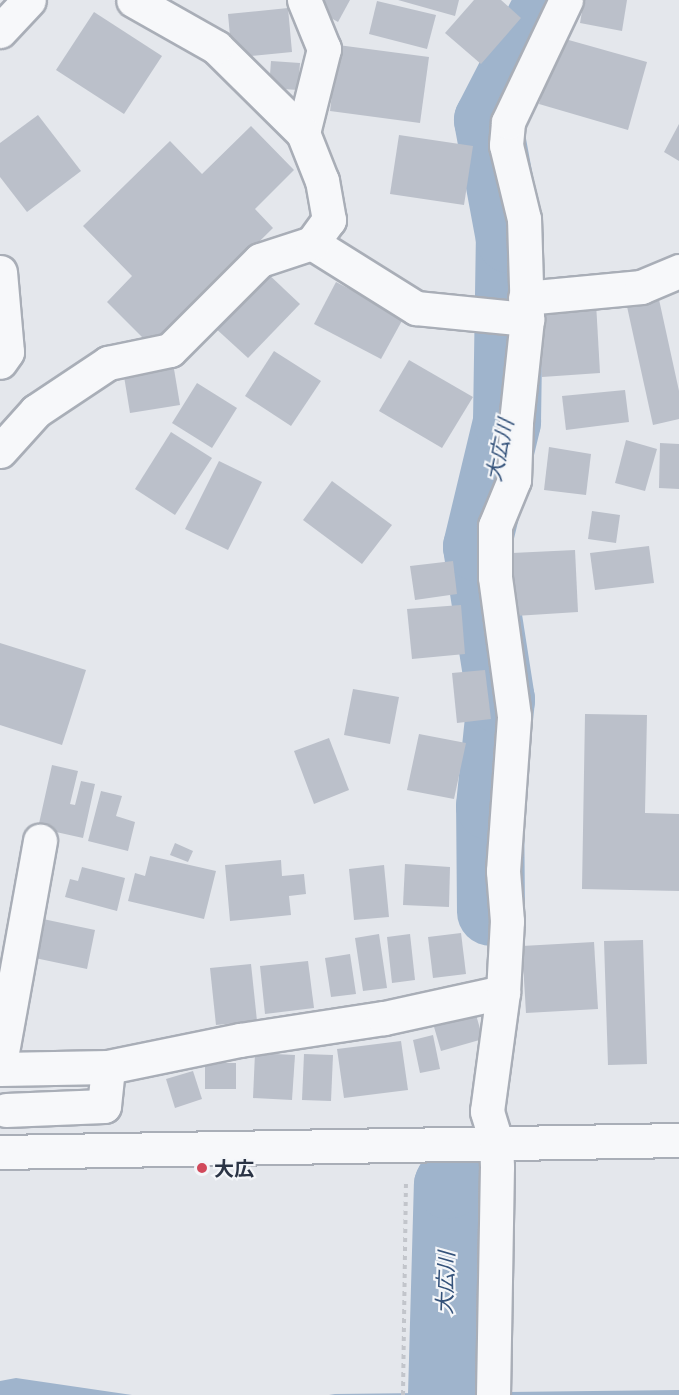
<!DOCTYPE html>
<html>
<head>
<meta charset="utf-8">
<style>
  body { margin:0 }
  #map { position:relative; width:679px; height:1395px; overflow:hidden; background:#e4e7ec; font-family:"Open Sans","Noto Sans JP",sans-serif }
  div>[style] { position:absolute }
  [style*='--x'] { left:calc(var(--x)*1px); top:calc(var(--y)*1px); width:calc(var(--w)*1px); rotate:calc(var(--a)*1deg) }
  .water>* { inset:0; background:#9fb4cc }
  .river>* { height:68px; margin:-34px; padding:0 34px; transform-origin:34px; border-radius:34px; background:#9fb4cc }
  .building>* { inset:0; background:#bbc0ca }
  .path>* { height:4px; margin-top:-2px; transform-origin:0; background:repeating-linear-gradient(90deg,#c2c5cb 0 4.5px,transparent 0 9px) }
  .roads { filter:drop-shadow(2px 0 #a9aeb7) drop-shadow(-2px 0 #a9aeb7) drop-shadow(0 2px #a9aeb7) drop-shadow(0 -2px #a9aeb7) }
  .minor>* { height:33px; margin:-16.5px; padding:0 16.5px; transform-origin:16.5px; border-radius:16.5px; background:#f7f8fa }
  .dots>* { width:16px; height:16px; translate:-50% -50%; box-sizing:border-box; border:3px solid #f4f6f9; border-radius:50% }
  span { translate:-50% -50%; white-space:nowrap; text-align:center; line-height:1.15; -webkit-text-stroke:4.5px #f4f6f9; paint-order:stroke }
  .poi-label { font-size:20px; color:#2b3445; font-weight:700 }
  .left { translate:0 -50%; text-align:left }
  .water-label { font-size:21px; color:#34527a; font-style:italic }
</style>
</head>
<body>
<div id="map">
  <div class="water">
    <i style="clip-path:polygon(16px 1378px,132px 1395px,0 1395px,0 1381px)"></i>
    <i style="clip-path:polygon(679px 1390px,679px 1395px,329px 1395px,335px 1394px)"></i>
  </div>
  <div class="river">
    <i style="--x:491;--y:912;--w:106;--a:-90.5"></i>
    <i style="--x:490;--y:806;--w:107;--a:-84.1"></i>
    <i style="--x:501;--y:700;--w:155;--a:-98.9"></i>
    <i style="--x:477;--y:547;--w:129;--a:-76.5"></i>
    <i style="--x:507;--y:422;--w:183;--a:-89.1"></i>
    <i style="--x:510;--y:239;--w:121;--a:-100.5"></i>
    <i style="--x:488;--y:120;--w:135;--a:-62.7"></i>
    <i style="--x:442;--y:1395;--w:210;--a:-88.4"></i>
    <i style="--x:448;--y:1185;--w:13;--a:-63"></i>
  </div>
  <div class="building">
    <i style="clip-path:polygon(323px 0,350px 0,338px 22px,317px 10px)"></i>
    <i style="clip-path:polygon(398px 0,459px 0,455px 16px)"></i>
    <i style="clip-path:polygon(474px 0,501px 0,521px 18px,481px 64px,445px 33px)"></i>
    <i style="clip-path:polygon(584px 0,627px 0,622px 31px,580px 23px)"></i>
    <i style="clip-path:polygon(377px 1px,436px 15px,427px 49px,369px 34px)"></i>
    <i style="clip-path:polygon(288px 8px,292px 52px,232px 58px,228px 14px)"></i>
    <i style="clip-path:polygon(94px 12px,162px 56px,124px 114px,56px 70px)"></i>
    <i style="clip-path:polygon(558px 37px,647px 62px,628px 130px,539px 104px)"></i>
    <i style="clip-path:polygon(338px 45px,429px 57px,420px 123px,330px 111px)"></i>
    <i style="clip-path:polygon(271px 61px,300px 63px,298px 90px,269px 88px)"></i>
    <i style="clip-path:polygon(38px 115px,81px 171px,27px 212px,0 177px,0 143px)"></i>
    <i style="clip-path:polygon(679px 124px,679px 161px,664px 152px)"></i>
    <i style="clip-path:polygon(251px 126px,294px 170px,255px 209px,273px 228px,152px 347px,107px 302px,132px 276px,83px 226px,170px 141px,202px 174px)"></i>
    <i style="clip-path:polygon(399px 135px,473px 146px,464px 205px,390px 194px)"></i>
    <i style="clip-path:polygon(265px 271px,300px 304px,248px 358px,213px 326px)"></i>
    <i style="clip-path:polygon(336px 282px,404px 317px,381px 359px,314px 324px)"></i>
    <i style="clip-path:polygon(658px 295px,679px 391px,679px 419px,653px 425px,626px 302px)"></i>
    <i style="clip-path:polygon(596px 303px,600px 373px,542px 377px,537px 306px)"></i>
    <i style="clip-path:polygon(274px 351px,321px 381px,291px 426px,245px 396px)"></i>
    <i style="clip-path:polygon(172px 357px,180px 405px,130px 413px,122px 364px)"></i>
    <i style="clip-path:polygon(409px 360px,473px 397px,442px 448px,379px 411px)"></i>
    <i style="clip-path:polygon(197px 383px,237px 408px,212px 448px,172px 423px)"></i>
    <i style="clip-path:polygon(625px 390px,629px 422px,566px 430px,562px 396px)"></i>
    <i style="clip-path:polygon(171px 432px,212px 458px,175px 515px,135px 489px)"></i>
    <i style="clip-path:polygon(626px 440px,657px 449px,645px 491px,615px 483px)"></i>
    <i style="clip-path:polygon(660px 443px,679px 444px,679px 489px,659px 488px)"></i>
    <i style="clip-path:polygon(549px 447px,591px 454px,586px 495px,544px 490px)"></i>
    <i style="clip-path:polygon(219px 461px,262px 482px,228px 550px,185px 529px)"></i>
    <i style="clip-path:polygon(332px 481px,392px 525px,362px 564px,303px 520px)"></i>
    <i style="clip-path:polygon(592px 511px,620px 515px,616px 543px,588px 539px)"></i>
    <i style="clip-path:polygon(649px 546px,654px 583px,595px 590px,590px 553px)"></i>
    <i style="clip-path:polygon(575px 550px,578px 612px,515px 616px,512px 553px)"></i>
    <i style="clip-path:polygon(453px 561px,457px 594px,415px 600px,410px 566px)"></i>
    <i style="clip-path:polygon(461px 605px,465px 654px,412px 659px,407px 609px)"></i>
    <i style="clip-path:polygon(0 643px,86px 670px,62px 745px,0 725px)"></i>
    <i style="clip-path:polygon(485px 670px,491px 719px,457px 723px,452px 673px)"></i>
    <i style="clip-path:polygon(353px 689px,399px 697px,390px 744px,344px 735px)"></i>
    <i style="clip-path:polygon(585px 714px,647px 715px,645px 813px,679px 814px,679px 891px,582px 889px)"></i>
    <i style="clip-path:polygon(419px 734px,466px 743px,454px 799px,407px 790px)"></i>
    <i style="clip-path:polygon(329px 738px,349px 790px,314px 804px,294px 751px)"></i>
    <i style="clip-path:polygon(52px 765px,78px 771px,70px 804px,75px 805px,81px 781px,95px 784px,83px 838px,38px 828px)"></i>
    <i style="clip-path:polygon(101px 791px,122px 796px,116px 816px,135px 822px,128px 851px,88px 841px)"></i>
    <i style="clip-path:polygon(175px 843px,193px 851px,188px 862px,170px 855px)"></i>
    <i style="clip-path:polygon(150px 856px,216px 871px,204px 919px,128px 901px,135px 873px,145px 876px)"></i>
    <i style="clip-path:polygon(281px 860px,282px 876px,304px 874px,306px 894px,289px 896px,291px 915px,230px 921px,225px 865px)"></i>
    <i style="clip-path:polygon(405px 864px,450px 867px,449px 907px,403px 905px)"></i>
    <i style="clip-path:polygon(384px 865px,389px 917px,354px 920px,349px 869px)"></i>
    <i style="clip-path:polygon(82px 867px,125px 878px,117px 911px,65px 897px,70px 879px,78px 881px)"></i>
    <i style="clip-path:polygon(43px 919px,95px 930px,87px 969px,35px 958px)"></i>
    <i style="clip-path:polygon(461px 933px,466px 974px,433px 978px,428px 937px)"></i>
    <i style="clip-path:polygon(379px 934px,387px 988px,363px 991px,355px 938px)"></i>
    <i style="clip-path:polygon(410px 934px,415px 980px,392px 983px,387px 937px)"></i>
    <i style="clip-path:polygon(643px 940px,647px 1064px,608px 1065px,604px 941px)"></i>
    <i style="clip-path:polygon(594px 942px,598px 1009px,526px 1013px,522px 946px)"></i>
    <i style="clip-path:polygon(350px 954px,356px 994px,331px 997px,325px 958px)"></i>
    <i style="clip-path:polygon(308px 961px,314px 1008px,265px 1014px,260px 966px)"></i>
    <i style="clip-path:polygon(251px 964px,257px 1021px,216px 1025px,210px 968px)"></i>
    <i style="clip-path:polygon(472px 1001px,483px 1039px,441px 1051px,430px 1013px)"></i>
    <i style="clip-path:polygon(433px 1035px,440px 1069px,420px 1073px,413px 1040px)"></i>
    <i style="clip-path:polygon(401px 1041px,408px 1090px,344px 1098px,337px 1049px)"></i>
    <i style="clip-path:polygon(255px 1053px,295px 1055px,292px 1100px,253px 1098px)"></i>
    <i style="clip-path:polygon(304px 1054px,333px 1055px,331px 1101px,302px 1100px)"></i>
    <i style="clip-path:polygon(205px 1063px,236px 1063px,236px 1089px,205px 1089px)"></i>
    <i style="clip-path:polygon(193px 1071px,202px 1099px,175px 1108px,166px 1079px)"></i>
  </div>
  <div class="path">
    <i style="--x:403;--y:1395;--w:215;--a:-89.2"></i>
  </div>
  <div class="roads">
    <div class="minor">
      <i style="--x:0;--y:31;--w:42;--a:-46.9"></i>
      <i style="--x:303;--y:133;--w:87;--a:-76"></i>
      <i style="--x:324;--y:49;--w:53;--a:-112.2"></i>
      <i style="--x:312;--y:243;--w:123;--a:32"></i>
      <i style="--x:416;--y:308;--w:112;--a:5.7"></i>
      <i style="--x:0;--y:272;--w:80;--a:85"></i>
      <i style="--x:7;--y:352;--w:12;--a:125"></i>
      <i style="--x:525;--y:298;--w:117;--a:-5.4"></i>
      <i style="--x:641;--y:287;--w:41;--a:-22.8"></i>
      <i style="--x:0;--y:451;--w:54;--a:-48"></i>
      <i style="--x:36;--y:411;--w:87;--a:-33.7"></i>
      <i style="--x:108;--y:363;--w:63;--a:-11.8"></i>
      <i style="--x:170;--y:350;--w:127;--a:-45"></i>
      <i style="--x:260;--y:260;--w:55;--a:-18.1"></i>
      <i style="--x:312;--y:243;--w:29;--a:-54"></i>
      <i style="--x:329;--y:220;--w:40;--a:-100"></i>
      <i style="--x:322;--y:181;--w:52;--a:-111.6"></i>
      <i style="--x:303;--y:133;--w:122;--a:-135.3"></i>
      <i style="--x:216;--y:47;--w:95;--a:-150.5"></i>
      <i style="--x:0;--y:1063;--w:226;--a:-79.8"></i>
      <i style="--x:0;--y:1069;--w:108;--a:-1.1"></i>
      <i style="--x:108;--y:1067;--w:135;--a:-11.6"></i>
      <i style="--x:240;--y:1040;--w:146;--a:-8.7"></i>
      <i style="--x:384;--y:1018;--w:122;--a:-12.3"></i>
      <i style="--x:6;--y:1110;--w:98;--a:-2.3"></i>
      <i style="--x:104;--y:1106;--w:39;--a:-84"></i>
      <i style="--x:0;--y:1152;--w:679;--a:-1.01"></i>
      <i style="--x:493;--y:1395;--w:228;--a:-89"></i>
      <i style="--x:497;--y:1167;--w:26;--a:-92"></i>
      <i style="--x:496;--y:1141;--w:31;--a:-107"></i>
      <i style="--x:487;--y:1111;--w:120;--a:-82.3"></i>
      <i style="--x:503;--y:992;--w:71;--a:-86.8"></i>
      <i style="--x:507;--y:921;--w:50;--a:-94.6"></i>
      <i style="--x:503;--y:871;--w:155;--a:-85.9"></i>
      <i style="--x:514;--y:716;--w:140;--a:-97.8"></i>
      <i style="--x:495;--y:577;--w:51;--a:-90"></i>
      <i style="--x:495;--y:526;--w:50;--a:-67.6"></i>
      <i style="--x:514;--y:480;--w:58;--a:-88"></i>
      <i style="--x:516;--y:422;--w:104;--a:-83.9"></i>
      <i style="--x:527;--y:319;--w:100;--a:-91.7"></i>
      <i style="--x:524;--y:219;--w:76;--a:-103.7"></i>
      <i style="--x:506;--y:145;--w:23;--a:-85"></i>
      <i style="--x:508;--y:122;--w:135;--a:-64.6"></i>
    </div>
  </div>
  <div class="dots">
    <i style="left:202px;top:1168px;background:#d1495b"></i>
  </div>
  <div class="poi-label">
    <span class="left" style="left:214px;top:1168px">大広</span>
  </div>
  <div class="water-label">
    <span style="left:499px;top:450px;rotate:-78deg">大広川</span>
    <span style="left:445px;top:1283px;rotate:-88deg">大広川</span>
  </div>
</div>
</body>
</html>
